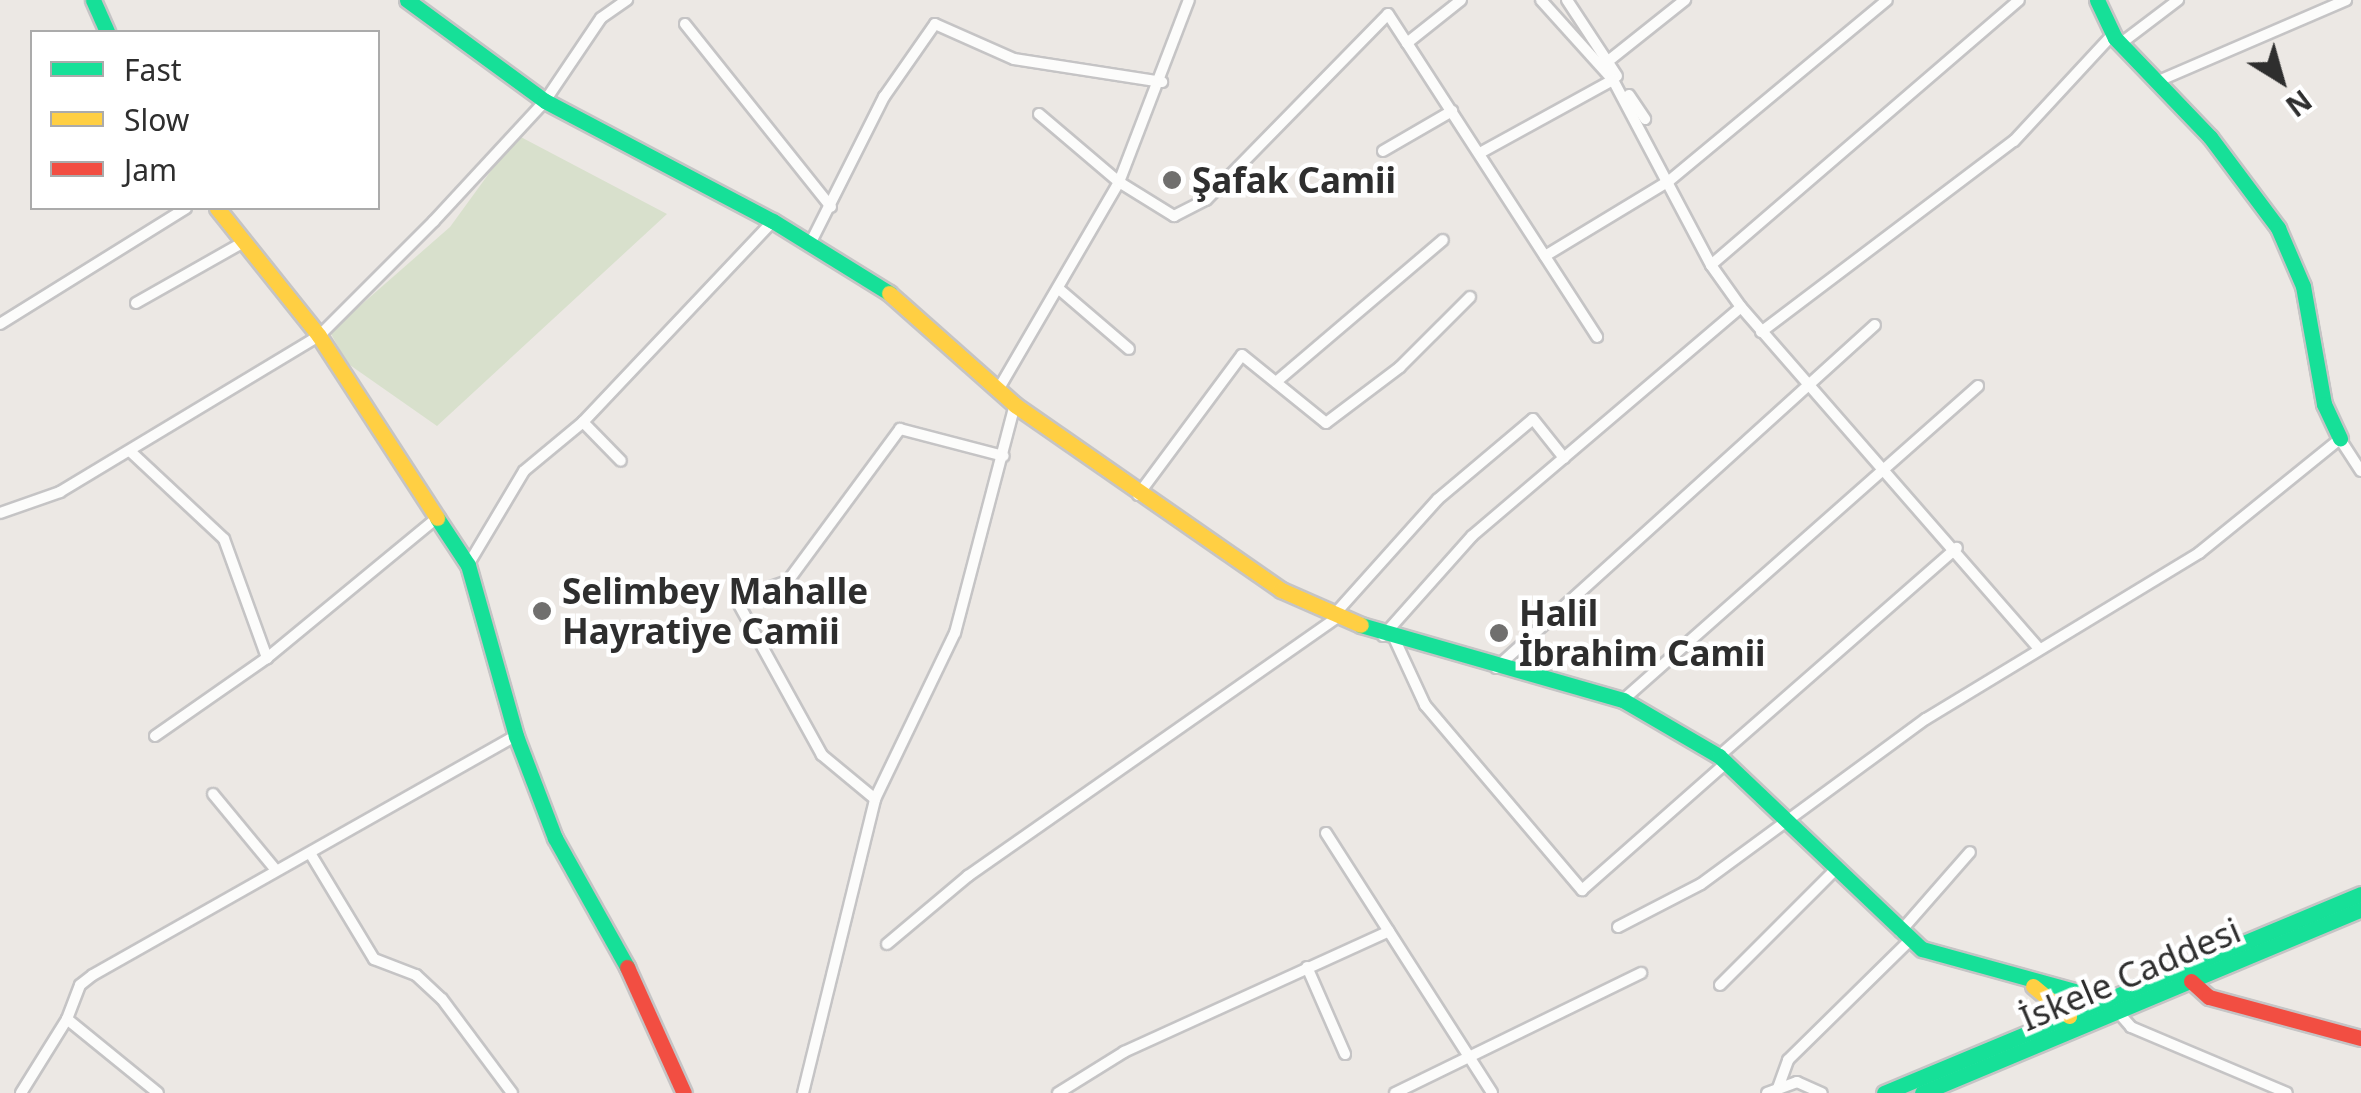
<!DOCTYPE html>
<html>
<head>
<meta charset="utf-8">
<style>
  body { margin:0 }
  #map { position:relative; width:2361px; height:1093px; overflow:hidden; background:#ece8e4; font-family:"Noto Sans",sans-serif }
  div>[style] { position:absolute }
  [style*='--x'] { left:calc(var(--x)*1px); top:calc(var(--y)*1px); width:calc(var(--w)*1px); rotate:calc(var(--a)*1deg) }
  .cemetery>* { inset:0; background:#d8e0cc }
  .roads { filter:drop-shadow(2px 0 #c5c4c5) drop-shadow(-2px 0 #c5c4c5) drop-shadow(0 2px #c5c4c5) drop-shadow(0 -2px #c5c4c5) }
  .street>* { height:10px; margin:-5px; padding:0 5px; transform-origin:5px; border-radius:5px; background:#fcfcfb }
  .fast>* { height:15px; margin:-7.5px; padding:0 7.5px; transform-origin:7.5px; border-radius:7.5px; background:#16e098 }
  .slow>* { height:15px; margin:-7.5px; padding:0 7.5px; transform-origin:7.5px; border-radius:7.5px; background:#ffcf43 }
  .jam>* { height:15px; margin:-7.5px; padding:0 7.5px; transform-origin:7.5px; border-radius:7.5px; background:#f24e42 }
  .dots>* { width:28px; height:28px; translate:-50% -50%; box-sizing:border-box; border:5px solid #fff; border-radius:50% }
  span { translate:-50% -50%; white-space:nowrap; text-align:center; line-height:1.15; -webkit-text-stroke:9px #fff; paint-order:stroke }
  .poi-label { font-size:35px; color:#2e2e2e; font-weight:700 }
  .left { translate:0 -50%; text-align:left }
  .street-label { font-size:35px; color:#2e2e2e }
  .legend { position:absolute; left:30px; top:30px; width:350px; height:180px; box-sizing:border-box; background:#fff; border:2px solid #ababab; margin:0; padding:12px 18px; list-style:none; font-size:30px; color:#2e2e2e }
  .legend li { display:flex; align-items:center; gap:20px; height:50px }
  .legend b { width:50px; border:2px solid #ababab }
  .north { position:absolute; left:2231px; top:30px; width:100px; height:100px; -webkit-text-stroke:8px #fff; paint-order:stroke; rotate:143deg; font-size:28px; font-weight:700; line-height:40px; text-align:center; color:#2e2e2e }
  .north::after { content:''; display:block; margin:auto; width:35px; height:45px; background:#2e2e2e; clip-path:polygon(50% 0,100% 100%,50% 72%,0 100%) }
</style>
</head>
<body>
<div id="map">
  <div class="cemetery">
    <i style="clip-path:polygon(517px 135px,667px 214px,437px 426px,347px 363px,330px 332px,450px 227px)"></i>
  </div>
  <div class="roads">
    <div class="street">
      <i style="--x:1541;--y:0;--w:108;--a:48"></i>
      <i style="--x:1613;--y:80;--w:209;--a:62.1"></i>
      <i style="--x:1711;--y:265;--w:52;--a:54.5"></i>
      <i style="--x:1567;--y:0;--w:91;--a:56.7"></i>
      <i style="--x:685;--y:24;--w:234;--a:51.4"></i>
      <i style="--x:1407;--y:43;--w:350;--a:57.1"></i>
      <i style="--x:2120;--y:44;--w:73;--a:-37.2"></i>
      <i style="--x:1607;--y:62;--w:100;--a:-38.5"></i>
      <i style="--x:2156;--y:82;--w:207;--a:-23.3"></i>
      <i style="--x:1629;--y:95;--w:29;--a:56"></i>
      <i style="--x:1039;--y:114;--w:105;--a:40.4"></i>
      <i style="--x:1119;--y:182;--w:65;--a:31.7"></i>
      <i style="--x:1174;--y:216;--w:36;--a:-27"></i>
      <i style="--x:1206;--y:200;--w:260;--a:-45.6"></i>
      <i style="--x:1388;--y:14;--w:35;--a:57"></i>
      <i style="--x:1407;--y:43;--w:69;--a:-38.5"></i>
      <i style="--x:1383;--y:151;--w:80;--a:-30.1"></i>
      <i style="--x:1480;--y:153;--w:152;--a:-28.8"></i>
      <i style="--x:810;--y:244;--w:165;--a:-63.3"></i>
      <i style="--x:884;--y:97;--w:89;--a:-55.1"></i>
      <i style="--x:935;--y:24;--w:86;--a:23.9"></i>
      <i style="--x:1014;--y:59;--w:150;--a:8.8"></i>
      <i style="--x:1545;--y:256;--w:145;--a:-31.2"></i>
      <i style="--x:1669;--y:181;--w:283;--a:-39.7"></i>
      <i style="--x:1711;--y:265;--w:406;--a:-40.7"></i>
      <i style="--x:1059;--y:289;--w:92;--a:40.6"></i>
      <i style="--x:136;--y:303;--w:124;--a:-29.5"></i>
      <i style="--x:0;--y:324;--w:219;--a:-31.9"></i>
      <i style="--x:1761;--y:332;--w:317;--a:-37.1"></i>
      <i style="--x:2014;--y:141;--w:146;--a:-47.2"></i>
      <i style="--x:1276;--y:382;--w:219;--a:-40.4"></i>
      <i style="--x:998;--y:390;--w:241;--a:-59.8"></i>
      <i style="--x:1119;--y:182;--w:195;--a:-69"></i>
      <i style="--x:583;--y:422;--w:54;--a:45.7"></i>
      <i style="--x:131;--y:452;--w:127;--a:43.1"></i>
      <i style="--x:224;--y:539;--w:127;--a:70.1"></i>
      <i style="--x:1138;--y:495;--w:174;--a:-53.4"></i>
      <i style="--x:1242;--y:355;--w:108;--a:39"></i>
      <i style="--x:1326;--y:423;--w:93;--a:-37.1"></i>
      <i style="--x:1400;--y:367;--w:99;--a:-45"></i>
      <i style="--x:0;--y:513;--w:64;--a:-19.3"></i>
      <i style="--x:60;--y:492;--w:302;--a:-31.1"></i>
      <i style="--x:319;--y:336;--w:163;--a:-45"></i>
      <i style="--x:434;--y:221;--w:163;--a:-47.2"></i>
      <i style="--x:545;--y:101;--w:100;--a:-56"></i>
      <i style="--x:601;--y:18;--w:32;--a:-35"></i>
      <i style="--x:468;--y:565;--w:109;--a:-59.2"></i>
      <i style="--x:524;--y:471;--w:77;--a:-39.7"></i>
      <i style="--x:583;--y:422;--w:277;--a:-46.6"></i>
      <i style="--x:1333;--y:616;--w:157;--a:-48.1"></i>
      <i style="--x:1438;--y:499;--w:124;--a:-40.1"></i>
      <i style="--x:1533;--y:419;--w:50;--a:51.5"></i>
      <i style="--x:1383;--y:636;--w:134;--a:-48.3"></i>
      <i style="--x:1472;--y:536;--w:353;--a:-40.4"></i>
      <i style="--x:1741;--y:307;--w:451;--a:48.9"></i>
      <i style="--x:1395;--y:640;--w:72;--a:65.2"></i>
      <i style="--x:1425;--y:705;--w:243;--a:49.7"></i>
      <i style="--x:1582;--y:890;--w:192;--a:-41.4"></i>
      <i style="--x:1496;--y:668;--w:511;--a:-42.15"></i>
      <i style="--x:1623;--y:700;--w:474;--a:-41.5"></i>
      <i style="--x:155;--y:736;--w:136;--a:-34.9"></i>
      <i style="--x:267;--y:658;--w:215;--a:-39.5"></i>
      <i style="--x:1719;--y:756;--w:316;--a:-41.2"></i>
      <i style="--x:213;--y:794;--w:97;--a:50.4"></i>
      <i style="--x:875;--y:799;--w:69;--a:-140.3"></i>
      <i style="--x:822;--y:755;--w:178;--a:-118.9"></i>
      <i style="--x:736;--y:599;--w:55;--a:-19.1"></i>
      <i style="--x:788;--y:581;--w:189;--a:-53.6"></i>
      <i style="--x:900;--y:429;--w:107;--a:14.6"></i>
      <i style="--x:1326;--y:833;--w:308;--a:57.4"></i>
      <i style="--x:310;--y:853;--w:124;--a:58.9"></i>
      <i style="--x:374;--y:959;--w:45;--a:20.9"></i>
      <i style="--x:416;--y:975;--w:35;--a:43"></i>
      <i style="--x:442;--y:999;--w:117;--a:53.3"></i>
      <i style="--x:1618;--y:927;--w:93;--a:-27.4"></i>
      <i style="--x:1701;--y:884;--w:279;--a:-36.3"></i>
      <i style="--x:1926;--y:719;--w:320;--a:-31.3"></i>
      <i style="--x:2199;--y:553;--w:181;--a:-39"></i>
      <i style="--x:2340;--y:439;--w:38;--a:57"></i>
      <i style="--x:1900;--y:932;--w:106;--a:-48.8"></i>
      <i style="--x:887;--y:944;--w:106;--a:-40"></i>
      <i style="--x:968;--y:876;--w:450;--a:-35"></i>
      <i style="--x:1307;--y:967;--w:95;--a:66.4"></i>
      <i style="--x:1720;--y:985;--w:164;--a:-45"></i>
      <i style="--x:2118;--y:1012;--w:20;--a:49"></i>
      <i style="--x:2131;--y:1027;--w:169;--a:22.9"></i>
      <i style="--x:67;--y:1019;--w:117;--a:39.1"></i>
      <i style="--x:1778;--y:1088;--w:30;--a:-70"></i>
      <i style="--x:1788;--y:1060;--w:170;--a:-44.5"></i>
      <i style="--x:21;--y:1093;--w:87;--a:-58.1"></i>
      <i style="--x:67;--y:1019;--w:36;--a:-69"></i>
      <i style="--x:80;--y:985;--w:16;--a:-38"></i>
      <i style="--x:93;--y:975;--w:486;--a:-29.5"></i>
      <i style="--x:803;--y:1093;--w:303;--a:-76.2"></i>
      <i style="--x:875;--y:799;--w:184;--a:-64.3"></i>
      <i style="--x:955;--y:633;--w:236;--a:-75.3"></i>
      <i style="--x:1058;--y:1093;--w:78;--a:-31.8"></i>
      <i style="--x:1124;--y:1052;--w:291;--a:-24.5"></i>
      <i style="--x:1395;--y:1093;--w:274;--a:-26"></i>
      <i style="--x:1767;--y:1093;--w:32;--a:-20"></i>
      <i style="--x:1797;--y:1082;--w:27;--a:24"></i>
    </div>
    <div class="fast">
      <i style="--x:93;--y:0;--w:35;--a:66"></i>
      <i style="--x:407;--y:0;--w:171;--a:36.2"></i>
      <i style="--x:545;--y:101;--w:258;--a:27.8"></i>
      <i style="--x:773;--y:221;--w:137;--a:31.8"></i>
      <i style="--x:2097;--y:0;--w:42;--a:64.7"></i>
      <i style="--x:2115;--y:38;--w:137;--a:46.2"></i>
      <i style="--x:2210;--y:137;--w:114;--a:53.2"></i>
      <i style="--x:2278;--y:228;--w:63;--a:66.7"></i>
      <i style="--x:2303;--y:286;--w:120;--a:79.9"></i>
      <i style="--x:2324;--y:404;--w:38;--a:65"></i>
      <i style="--x:437;--y:518;--w:56;--a:56.6"></i>
      <i style="--x:468;--y:565;--w:178;--a:74.3"></i>
      <i style="--x:516;--y:736;--w:109;--a:69.1"></i>
      <i style="--x:555;--y:838;--w:148;--a:60.8"></i>
      <i style="--x:1361;--y:625;--w:273;--a:16"></i>
      <i style="--x:1623;--y:700;--w:111;--a:30.3"></i>
      <i style="--x:1719;--y:756;--w:280;--a:43.6"></i>
      <i style="--x:1922;--y:949;--w:192;--a:15.4"></i>
      <i style="--x:1884;--y:1093;--w:517;--a:-22.65"></i>
      <i style="--x:1922;--y:1093;--w:476;--a:-22.7"></i>
    </div>
    <div class="slow">
      <i style="--x:217;--y:208;--w:164;--a:51.4"></i>
      <i style="--x:319;--y:336;--w:217;--a:57"></i>
      <i style="--x:889;--y:293;--w:169;--a:41.6"></i>
      <i style="--x:1015;--y:405;--w:324;--a:34.8"></i>
      <i style="--x:1281;--y:590;--w:87;--a:23.6"></i>
      <i style="--x:2033;--y:986;--w:47;--a:39.8"></i>
    </div>
    <div class="jam">
      <i style="--x:627;--y:967;--w:138;--a:65.7"></i>
      <i style="--x:2191;--y:981;--w:24;--a:42"></i>
      <i style="--x:2209;--y:997;--w:157;--a:15.1"></i>
    </div>
  </div>
  <div class="dots">
    <i style="left:1172px;top:180px;background:#706f6e"></i>
    <i style="left:542px;top:611px;background:#706f6e"></i>
    <i style="left:1499px;top:633px;background:#706f6e"></i>
  </div>
  <div class="poi-label">
    <span class="left" style="left:1192px;top:180px">Şafak Camii</span>
    <span class="left" style="left:562px;top:611px">Selimbey Mahalle<br>Hayratiye Camii</span>
    <span class="left" style="left:1519px;top:633px">Halil<br>İbrahim Camii</span>
  </div>
  <div class="street-label">
    <span style="left:2130px;top:974px;rotate:-23deg">İskele Caddesi</span>
  </div>
  <ul class="legend">
  <li><b style="height:12px;background:#16e098"></b>Fast</li>
  <li><b style="height:12px;background:#ffcf43"></b>Slow</li>
  <li><b style="height:12px;background:#f24e42"></b>Jam</li>
  </ul>
  <div class="north">N</div>
</div>
</body>
</html>
